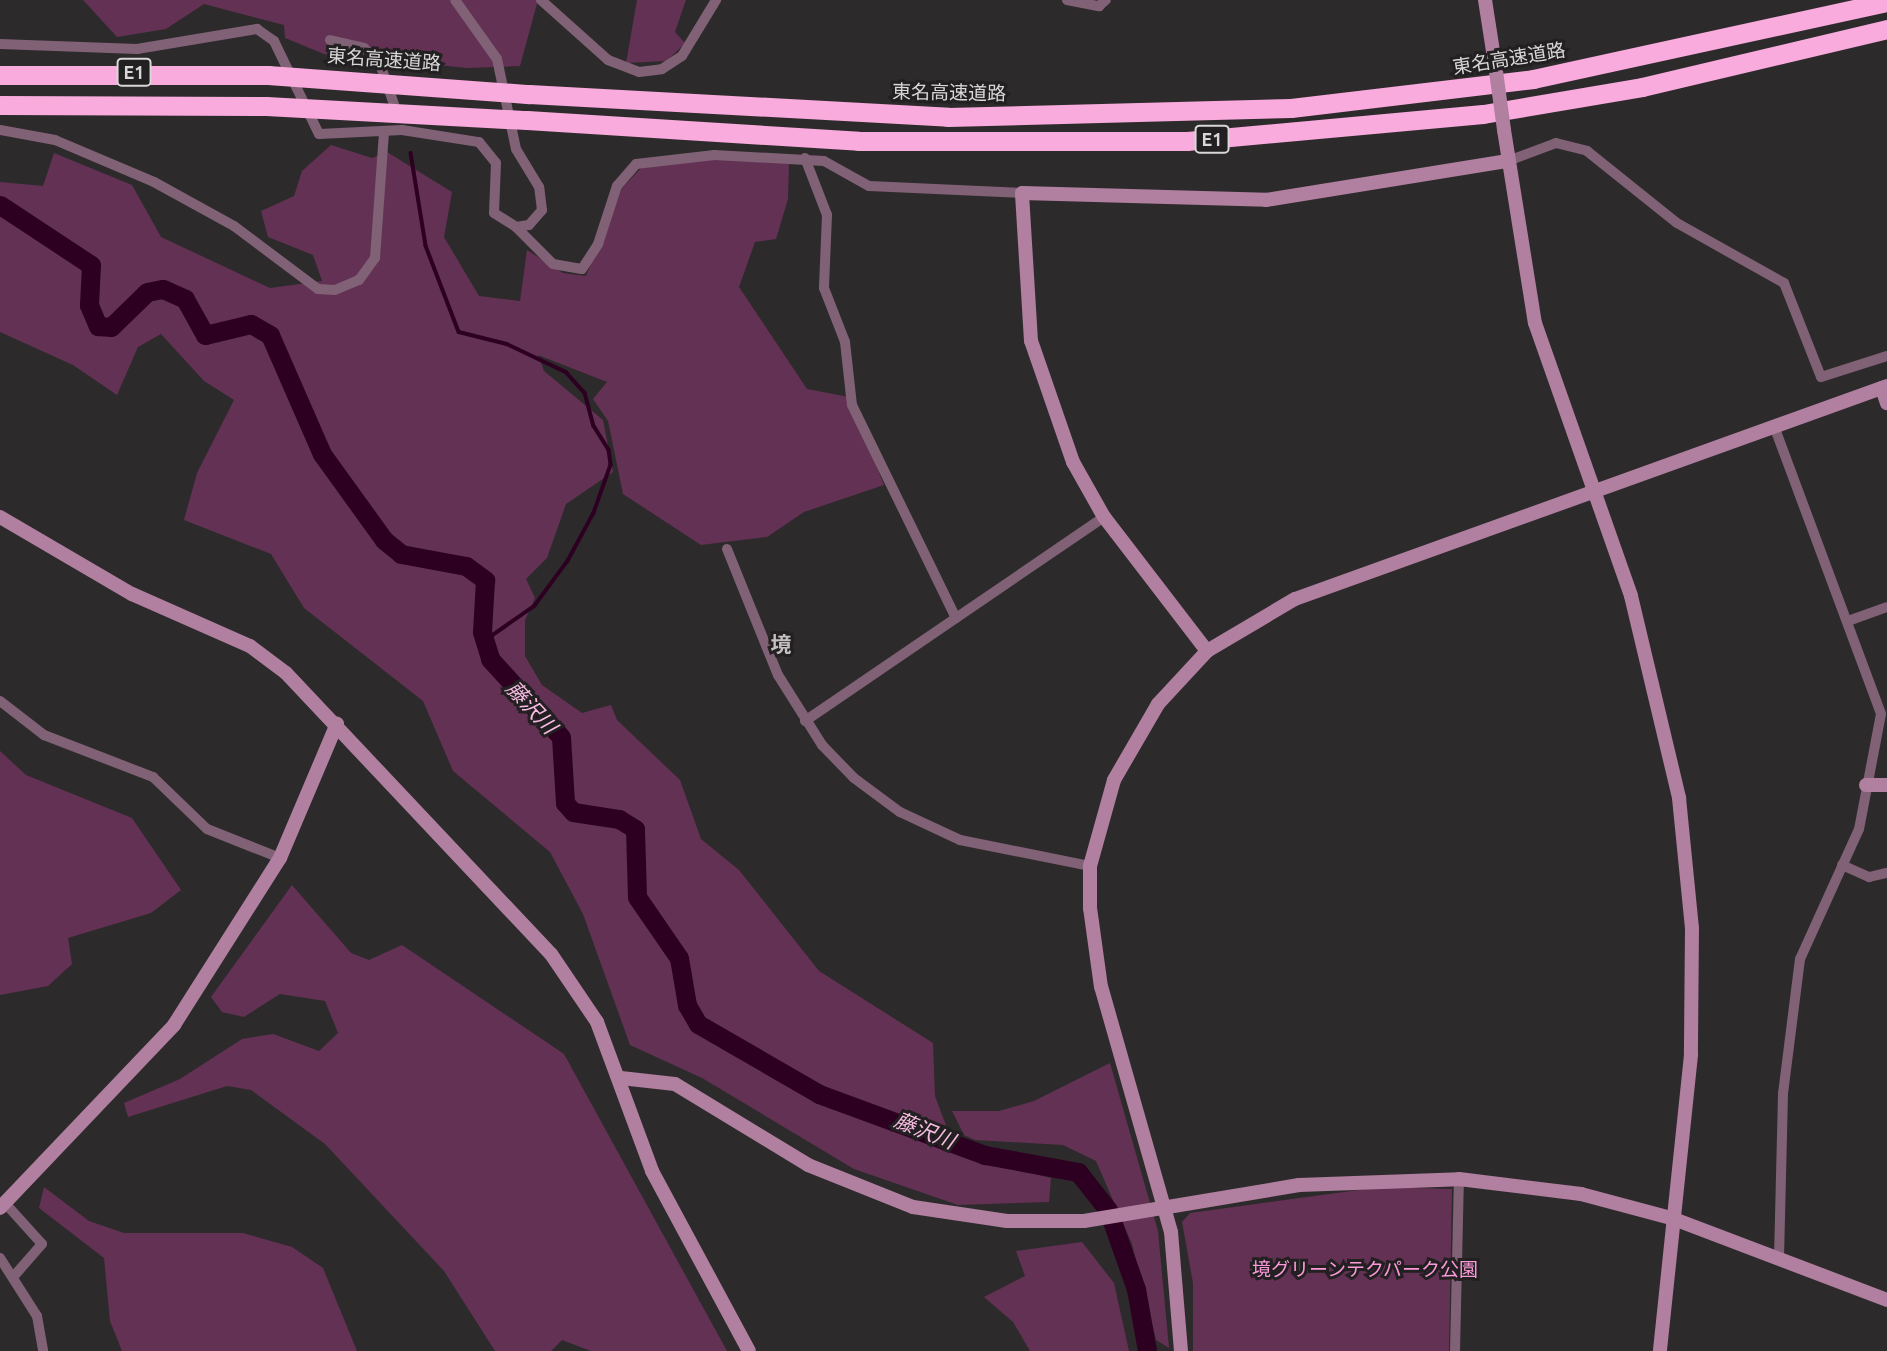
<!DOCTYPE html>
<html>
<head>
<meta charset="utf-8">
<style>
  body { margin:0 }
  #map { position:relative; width:1887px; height:1351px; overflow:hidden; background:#2d2a2c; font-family:Ubuntu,"Noto Sans JP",sans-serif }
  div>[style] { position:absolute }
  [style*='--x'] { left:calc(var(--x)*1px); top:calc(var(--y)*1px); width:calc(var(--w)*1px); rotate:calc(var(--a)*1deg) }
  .green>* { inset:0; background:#633153 }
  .stream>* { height:3.5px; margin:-1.75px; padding:0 1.75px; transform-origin:1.75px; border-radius:1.75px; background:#2d0022 }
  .river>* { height:19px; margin:-9.5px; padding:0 9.5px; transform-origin:9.5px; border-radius:9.5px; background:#2d0022 }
  .street>* { height:10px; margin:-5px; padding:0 5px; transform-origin:5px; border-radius:5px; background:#816175 }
  .secondary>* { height:14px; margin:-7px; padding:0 7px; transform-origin:7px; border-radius:7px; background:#b17f9f }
  .highway>* { height:19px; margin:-9.5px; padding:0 9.5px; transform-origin:9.5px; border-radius:9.5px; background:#f9abdd }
  .secondary-bridge>* { height:14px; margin:-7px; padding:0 7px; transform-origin:7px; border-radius:7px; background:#b17f9f }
  .highway-bridge>* { height:19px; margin:-9.5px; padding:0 9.5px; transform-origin:9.5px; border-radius:9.5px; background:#f9abdd }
  span { translate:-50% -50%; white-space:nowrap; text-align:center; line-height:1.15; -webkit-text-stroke:6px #232022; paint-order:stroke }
  .shield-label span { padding:2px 5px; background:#232022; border:2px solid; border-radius:5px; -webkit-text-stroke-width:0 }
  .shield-label { font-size:18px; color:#d9d7d8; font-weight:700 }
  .street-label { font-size:19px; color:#d9d7d8 }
  .park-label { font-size:19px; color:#fb99da }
  .neighbourhood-label { font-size:21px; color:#c4c0c2; font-weight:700 }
  .water-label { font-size:21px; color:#f7bbe1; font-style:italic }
</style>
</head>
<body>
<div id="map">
  <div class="green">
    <i style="clip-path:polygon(83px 0,538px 0,520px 66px,468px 68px,324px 54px,285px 38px,284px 25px,204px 4px,166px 29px,117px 37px)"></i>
    <i style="clip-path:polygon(637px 0,686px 0,675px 32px,685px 43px,667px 61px,626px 63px)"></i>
    <i style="clip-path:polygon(331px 145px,372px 158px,387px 152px,452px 192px,444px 237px,479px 296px,520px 301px,527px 250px,563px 273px,586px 276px,622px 188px,642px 167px,712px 159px,789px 163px,788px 199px,776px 239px,755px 242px,739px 287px,807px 389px,849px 397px,884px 485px,804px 512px,767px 537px,701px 545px,623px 494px,608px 421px,593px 399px,607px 382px,538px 355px,544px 371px,603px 420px,613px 472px,566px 504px,547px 558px,526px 579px,535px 598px,525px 620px,525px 656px,542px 685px,582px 713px,611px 705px,617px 720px,680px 780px,701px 839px,739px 870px,819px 971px,933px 1043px,935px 1096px,957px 1155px,1051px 1178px,1049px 1202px,958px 1205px,854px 1169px,702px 1078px,630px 1045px,583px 914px,550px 852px,453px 771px,423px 701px,304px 608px,271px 554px,184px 520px,197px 473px,234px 400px,204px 381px,161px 334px,138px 347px,117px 395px,73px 365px,0 332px,0 182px,43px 186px,54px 153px,132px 185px,161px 237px,270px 288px,322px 281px,313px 255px,268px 237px,261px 211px,294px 196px,302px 171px)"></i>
    <i style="clip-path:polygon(0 751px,26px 775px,132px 818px,181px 890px,151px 913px,68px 938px,72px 964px,48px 986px,0 995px)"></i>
    <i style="clip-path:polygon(292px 885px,351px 953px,369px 960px,402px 945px,564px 1054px,727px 1351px,591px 1351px,562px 1340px,551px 1351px,495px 1351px,444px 1271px,325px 1144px,251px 1090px,227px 1086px,128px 1117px,124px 1103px,180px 1079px,242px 1039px,273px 1034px,319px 1051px,338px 1033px,325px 1001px,280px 994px,244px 1017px,222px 1012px,211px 997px)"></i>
    <i style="clip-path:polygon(1110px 1063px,1158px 1231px,1169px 1348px,1156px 1340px,1132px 1244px,1096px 1161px,1063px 1145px,975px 1140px,964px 1135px,952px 1111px,999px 1111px,1034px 1101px)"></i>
    <i style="clip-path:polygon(44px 1187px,89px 1221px,124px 1233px,243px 1233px,292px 1247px,323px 1268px,357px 1351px,122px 1351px,110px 1321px,104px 1258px,39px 1208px)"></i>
    <i style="clip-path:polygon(1381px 1187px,1452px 1189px,1449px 1351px,1193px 1351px,1193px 1283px,1182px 1222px,1190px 1213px)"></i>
    <i style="clip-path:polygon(1082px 1242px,1114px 1283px,1129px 1351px,1030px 1351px,1013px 1322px,984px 1297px,1025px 1276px,1016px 1251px)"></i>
  </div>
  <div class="stream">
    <i style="--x:411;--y:153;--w:94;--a:80.8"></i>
    <i style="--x:426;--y:246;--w:92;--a:69"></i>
    <i style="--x:459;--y:332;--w:49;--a:14"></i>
    <i style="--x:507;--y:344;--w:65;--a:25.4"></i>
    <i style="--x:566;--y:372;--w:28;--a:48"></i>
    <i style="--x:585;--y:393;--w:34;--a:75"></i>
    <i style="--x:594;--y:426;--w:28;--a:58"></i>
    <i style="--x:609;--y:450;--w:15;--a:82"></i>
    <i style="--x:611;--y:465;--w:51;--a:109.5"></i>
    <i style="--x:594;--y:513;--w:55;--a:118.4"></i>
    <i style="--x:568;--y:561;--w:56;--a:126.3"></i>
    <i style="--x:535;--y:606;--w:61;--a:145"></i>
  </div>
  <div class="river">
    <i style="--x:0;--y:205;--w:109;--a:33.4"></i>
    <i style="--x:91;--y:265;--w:40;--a:92.9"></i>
    <i style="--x:89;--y:305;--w:23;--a:67"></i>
    <i style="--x:98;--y:326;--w:13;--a:4"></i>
    <i style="--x:111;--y:327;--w:50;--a:-44.2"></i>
    <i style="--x:147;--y:292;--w:16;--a:-11"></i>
    <i style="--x:163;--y:289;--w:24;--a:24"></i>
    <i style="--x:185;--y:299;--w:41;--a:60.9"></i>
    <i style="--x:205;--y:335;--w:47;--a:-13.4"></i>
    <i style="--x:251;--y:324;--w:22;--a:30"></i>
    <i style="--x:270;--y:335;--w:130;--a:66.4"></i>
    <i style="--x:322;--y:454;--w:106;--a:54.2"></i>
    <i style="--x:384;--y:540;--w:22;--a:39"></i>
    <i style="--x:401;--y:554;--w:66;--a:10.5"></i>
    <i style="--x:466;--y:566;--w:24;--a:36"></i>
    <i style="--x:485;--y:580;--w:52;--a:93.3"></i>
    <i style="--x:482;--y:632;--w:28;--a:73"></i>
    <i style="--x:490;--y:659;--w:105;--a:47.7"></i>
    <i style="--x:561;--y:737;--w:66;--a:86.5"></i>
    <i style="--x:565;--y:803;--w:12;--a:48"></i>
    <i style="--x:573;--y:812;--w:47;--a:8.7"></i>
    <i style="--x:619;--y:819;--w:19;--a:32"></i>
    <i style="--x:635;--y:829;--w:68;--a:88.3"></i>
    <i style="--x:637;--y:897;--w:74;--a:55.5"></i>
    <i style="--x:679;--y:958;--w:48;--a:80.3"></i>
    <i style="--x:687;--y:1005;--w:22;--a:60"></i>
    <i style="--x:698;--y:1024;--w:140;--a:30"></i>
    <i style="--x:819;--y:1094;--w:177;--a:20.2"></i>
    <i style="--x:985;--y:1155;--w:95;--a:10.4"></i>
    <i style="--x:1078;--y:1172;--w:48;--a:51.7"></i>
    <i style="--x:1108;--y:1210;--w:84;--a:70.5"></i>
    <i style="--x:1136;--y:1289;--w:63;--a:79.9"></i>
  </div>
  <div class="street">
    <i style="--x:541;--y:0;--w:90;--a:41.8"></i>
    <i style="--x:608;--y:60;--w:33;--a:21"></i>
    <i style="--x:639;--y:72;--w:23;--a:-7"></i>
    <i style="--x:662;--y:69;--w:24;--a:-33"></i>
    <i style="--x:682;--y:56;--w:66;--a:-58.7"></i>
    <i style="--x:1067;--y:0;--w:33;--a:11"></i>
    <i style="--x:1099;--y:6;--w:9;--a:-41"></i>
    <i style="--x:330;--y:40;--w:35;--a:13"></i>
    <i style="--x:364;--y:48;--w:23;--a:45"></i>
    <i style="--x:380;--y:64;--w:55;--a:70.9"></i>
    <i style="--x:0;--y:44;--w:137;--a:2.1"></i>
    <i style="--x:137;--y:49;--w:122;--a:-9.5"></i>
    <i style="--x:257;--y:29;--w:21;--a:35"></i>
    <i style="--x:274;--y:41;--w:103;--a:64.2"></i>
    <i style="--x:319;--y:134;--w:83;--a:-2.8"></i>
    <i style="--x:402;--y:130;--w:78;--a:8.9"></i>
    <i style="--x:479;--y:142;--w:27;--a:51"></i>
    <i style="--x:496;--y:163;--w:50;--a:92.3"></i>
    <i style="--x:494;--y:213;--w:26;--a:32"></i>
    <i style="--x:516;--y:227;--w:13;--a:-9"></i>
    <i style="--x:529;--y:225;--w:20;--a:-49"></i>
    <i style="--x:542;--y:210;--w:23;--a:-97"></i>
    <i style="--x:539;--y:187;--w:44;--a:-121.2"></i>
    <i style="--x:516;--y:149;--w:92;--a:-101.9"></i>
    <i style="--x:497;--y:59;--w:72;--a:-125.4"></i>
    <i style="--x:380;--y:64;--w:42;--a:0"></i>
    <i style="--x:0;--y:130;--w:56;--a:10.3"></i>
    <i style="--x:55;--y:140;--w:108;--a:23"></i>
    <i style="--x:154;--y:182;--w:91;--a:28.8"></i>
    <i style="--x:234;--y:226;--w:105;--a:36.9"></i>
    <i style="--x:318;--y:289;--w:17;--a:3"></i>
    <i style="--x:335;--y:290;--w:26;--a:-23"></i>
    <i style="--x:359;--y:280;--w:27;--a:-54"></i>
    <i style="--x:375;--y:258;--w:125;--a:-85.9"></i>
    <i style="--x:805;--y:158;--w:61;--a:68.9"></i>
    <i style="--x:827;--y:215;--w:73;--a:92.4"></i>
    <i style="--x:824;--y:288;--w:58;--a:68.7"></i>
    <i style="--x:845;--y:342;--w:63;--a:83.7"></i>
    <i style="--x:852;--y:405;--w:237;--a:64"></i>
    <i style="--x:1508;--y:161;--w:51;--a:-20.6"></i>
    <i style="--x:1556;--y:143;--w:32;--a:14"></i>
    <i style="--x:1587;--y:151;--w:115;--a:38.7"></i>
    <i style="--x:1677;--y:223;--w:123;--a:29.3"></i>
    <i style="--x:1784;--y:283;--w:101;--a:68.5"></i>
    <i style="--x:1821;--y:377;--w:69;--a:-17.7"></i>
    <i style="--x:516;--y:227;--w:52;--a:45"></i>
    <i style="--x:553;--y:264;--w:29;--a:10"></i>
    <i style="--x:582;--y:269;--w:30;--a:-57"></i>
    <i style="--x:598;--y:244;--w:61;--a:-71.9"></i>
    <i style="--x:617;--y:186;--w:29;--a:-49"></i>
    <i style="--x:636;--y:164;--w:79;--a:-6.6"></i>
    <i style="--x:714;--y:155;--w:110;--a:3.1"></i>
    <i style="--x:824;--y:161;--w:51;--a:29.1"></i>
    <i style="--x:869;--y:186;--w:153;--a:2.6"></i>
    <i style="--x:1774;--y:426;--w:307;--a:69.6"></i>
    <i style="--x:1881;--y:714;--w:117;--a:100.8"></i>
    <i style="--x:1859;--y:829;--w:143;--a:114.4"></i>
    <i style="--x:1800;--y:959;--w:136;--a:97.2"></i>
    <i style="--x:1783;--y:1094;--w:163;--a:91.4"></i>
    <i style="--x:727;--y:549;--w:136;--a:68"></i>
    <i style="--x:778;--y:675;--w:83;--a:57.8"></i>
    <i style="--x:822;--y:745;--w:46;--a:45.9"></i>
    <i style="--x:854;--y:778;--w:57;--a:36.5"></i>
    <i style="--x:900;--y:812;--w:66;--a:25"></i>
    <i style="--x:960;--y:840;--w:133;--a:11.3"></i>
    <i style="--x:1848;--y:621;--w:41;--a:-19.7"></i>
    <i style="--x:0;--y:701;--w:56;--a:37.7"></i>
    <i style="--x:44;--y:735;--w:117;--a:21.1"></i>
    <i style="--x:153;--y:777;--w:75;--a:43.9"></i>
    <i style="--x:207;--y:829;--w:79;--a:21.7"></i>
    <i style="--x:805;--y:721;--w:362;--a:-34.3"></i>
    <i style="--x:1842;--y:865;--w:30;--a:24"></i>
    <i style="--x:1869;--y:877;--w:18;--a:-13"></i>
    <i style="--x:5;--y:1203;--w:55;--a:47.9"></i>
    <i style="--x:42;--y:1244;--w:43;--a:131.2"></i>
    <i style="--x:0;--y:1258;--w:69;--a:57.5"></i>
    <i style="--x:37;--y:1316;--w:36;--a:80"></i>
    <i style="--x:1455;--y:1351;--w:172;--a:-88.7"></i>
  </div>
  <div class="secondary">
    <i style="--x:1485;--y:0;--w:65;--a:81.1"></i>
    <i style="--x:1504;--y:130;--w:195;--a:80.9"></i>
    <i style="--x:1535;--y:323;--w:289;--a:70.6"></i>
    <i style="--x:1631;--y:596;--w:208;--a:76.6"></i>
    <i style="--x:1679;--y:798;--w:131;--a:84.3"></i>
    <i style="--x:1692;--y:928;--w:127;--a:90.5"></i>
    <i style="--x:1691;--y:1055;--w:298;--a:96"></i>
    <i style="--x:1882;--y:388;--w:16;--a:72"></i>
    <i style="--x:0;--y:517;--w:153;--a:30.3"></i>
    <i style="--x:132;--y:594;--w:129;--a:23.8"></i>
    <i style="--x:250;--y:646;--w:45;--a:36.9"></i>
    <i style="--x:286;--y:673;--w:386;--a:46.7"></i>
    <i style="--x:551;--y:954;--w:82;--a:55.9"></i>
    <i style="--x:597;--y:1022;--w:159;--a:69.7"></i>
    <i style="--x:652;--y:1171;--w:204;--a:61.7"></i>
    <i style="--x:1207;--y:651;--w:169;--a:-127.5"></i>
    <i style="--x:1104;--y:517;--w:63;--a:-119.4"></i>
    <i style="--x:1073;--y:462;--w:128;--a:-109.1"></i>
    <i style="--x:1031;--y:341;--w:148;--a:-93.5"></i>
    <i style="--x:1022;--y:193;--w:244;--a:1.6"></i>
    <i style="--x:1266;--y:200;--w:245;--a:-9.2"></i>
    <i style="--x:1866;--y:785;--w:21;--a:0"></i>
    <i style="--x:621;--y:1078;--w:54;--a:6.3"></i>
    <i style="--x:675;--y:1084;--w:156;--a:31.3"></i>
    <i style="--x:808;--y:1165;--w:113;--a:21.8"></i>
    <i style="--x:913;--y:1207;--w:95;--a:8.5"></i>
    <i style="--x:1007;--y:1221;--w:77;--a:0"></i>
    <i style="--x:1084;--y:1221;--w:218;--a:-9.5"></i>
    <i style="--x:1299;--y:1185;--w:160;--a:-2.1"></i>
    <i style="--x:1459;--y:1179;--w:123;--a:7"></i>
    <i style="--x:1581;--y:1194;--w:96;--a:15"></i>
    <i style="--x:1674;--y:1219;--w:228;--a:20.8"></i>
    <i style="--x:0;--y:1208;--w:253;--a:-46.4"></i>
    <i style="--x:174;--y:1025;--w:198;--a:-57.6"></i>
    <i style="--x:280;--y:858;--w:146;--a:-67"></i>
    <i style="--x:1181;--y:1351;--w:119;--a:-94.8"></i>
    <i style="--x:1171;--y:1232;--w:255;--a:-105.9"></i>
    <i style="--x:1101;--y:987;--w:80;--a:-97.9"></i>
    <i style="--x:1090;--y:908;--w:42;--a:-90"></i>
    <i style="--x:1090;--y:866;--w:89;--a:-74.4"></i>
    <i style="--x:1114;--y:780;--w:88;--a:-59.9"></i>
    <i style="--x:1158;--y:704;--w:72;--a:-47.2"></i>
    <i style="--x:1207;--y:651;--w:102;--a:-30.6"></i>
    <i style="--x:1295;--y:599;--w:629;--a:-19.79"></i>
  </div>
  <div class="highway">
    <i style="--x:0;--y:75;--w:268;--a:0"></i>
    <i style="--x:529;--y:94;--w:420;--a:3.1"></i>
    <i style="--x:948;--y:117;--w:343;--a:-1.5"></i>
    <i style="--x:1291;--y:108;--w:244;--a:-6.8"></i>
    <i style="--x:1533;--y:79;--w:362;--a:-12.3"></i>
    <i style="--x:0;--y:105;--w:266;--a:0.2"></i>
    <i style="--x:527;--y:120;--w:332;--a:3.6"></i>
    <i style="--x:858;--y:141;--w:329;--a:0"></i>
    <i style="--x:1187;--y:141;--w:297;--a:-5.2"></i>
    <i style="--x:1483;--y:114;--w:161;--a:-9.6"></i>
    <i style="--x:1642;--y:87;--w:252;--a:-13.3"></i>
  </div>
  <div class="secondary-bridge">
    <i style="--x:1495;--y:64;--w:67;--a:82.2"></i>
  </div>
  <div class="highway-bridge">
    <i style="--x:268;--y:75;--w:262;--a:4.2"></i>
    <i style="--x:266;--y:106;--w:261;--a:3.1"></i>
  </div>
  <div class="shield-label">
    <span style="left:134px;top:72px">E1</span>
    <span style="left:1212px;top:139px">E1</span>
  </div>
  <div class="street-label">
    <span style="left:1509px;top:59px;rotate:-9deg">東名高速道路</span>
    <span style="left:384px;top:60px;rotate:4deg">東名高速道路</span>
    <span style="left:949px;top:93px;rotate:1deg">東名高速道路</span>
  </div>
  <div class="park-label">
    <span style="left:1365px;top:1270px">境グリーンテクパーク公園</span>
  </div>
  <div class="neighbourhood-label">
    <span style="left:781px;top:644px">境</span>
  </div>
  <div class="water-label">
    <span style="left:532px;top:707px;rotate:47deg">藤沢川</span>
    <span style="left:925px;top:1130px;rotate:22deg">藤沢川</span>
  </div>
</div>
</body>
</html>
